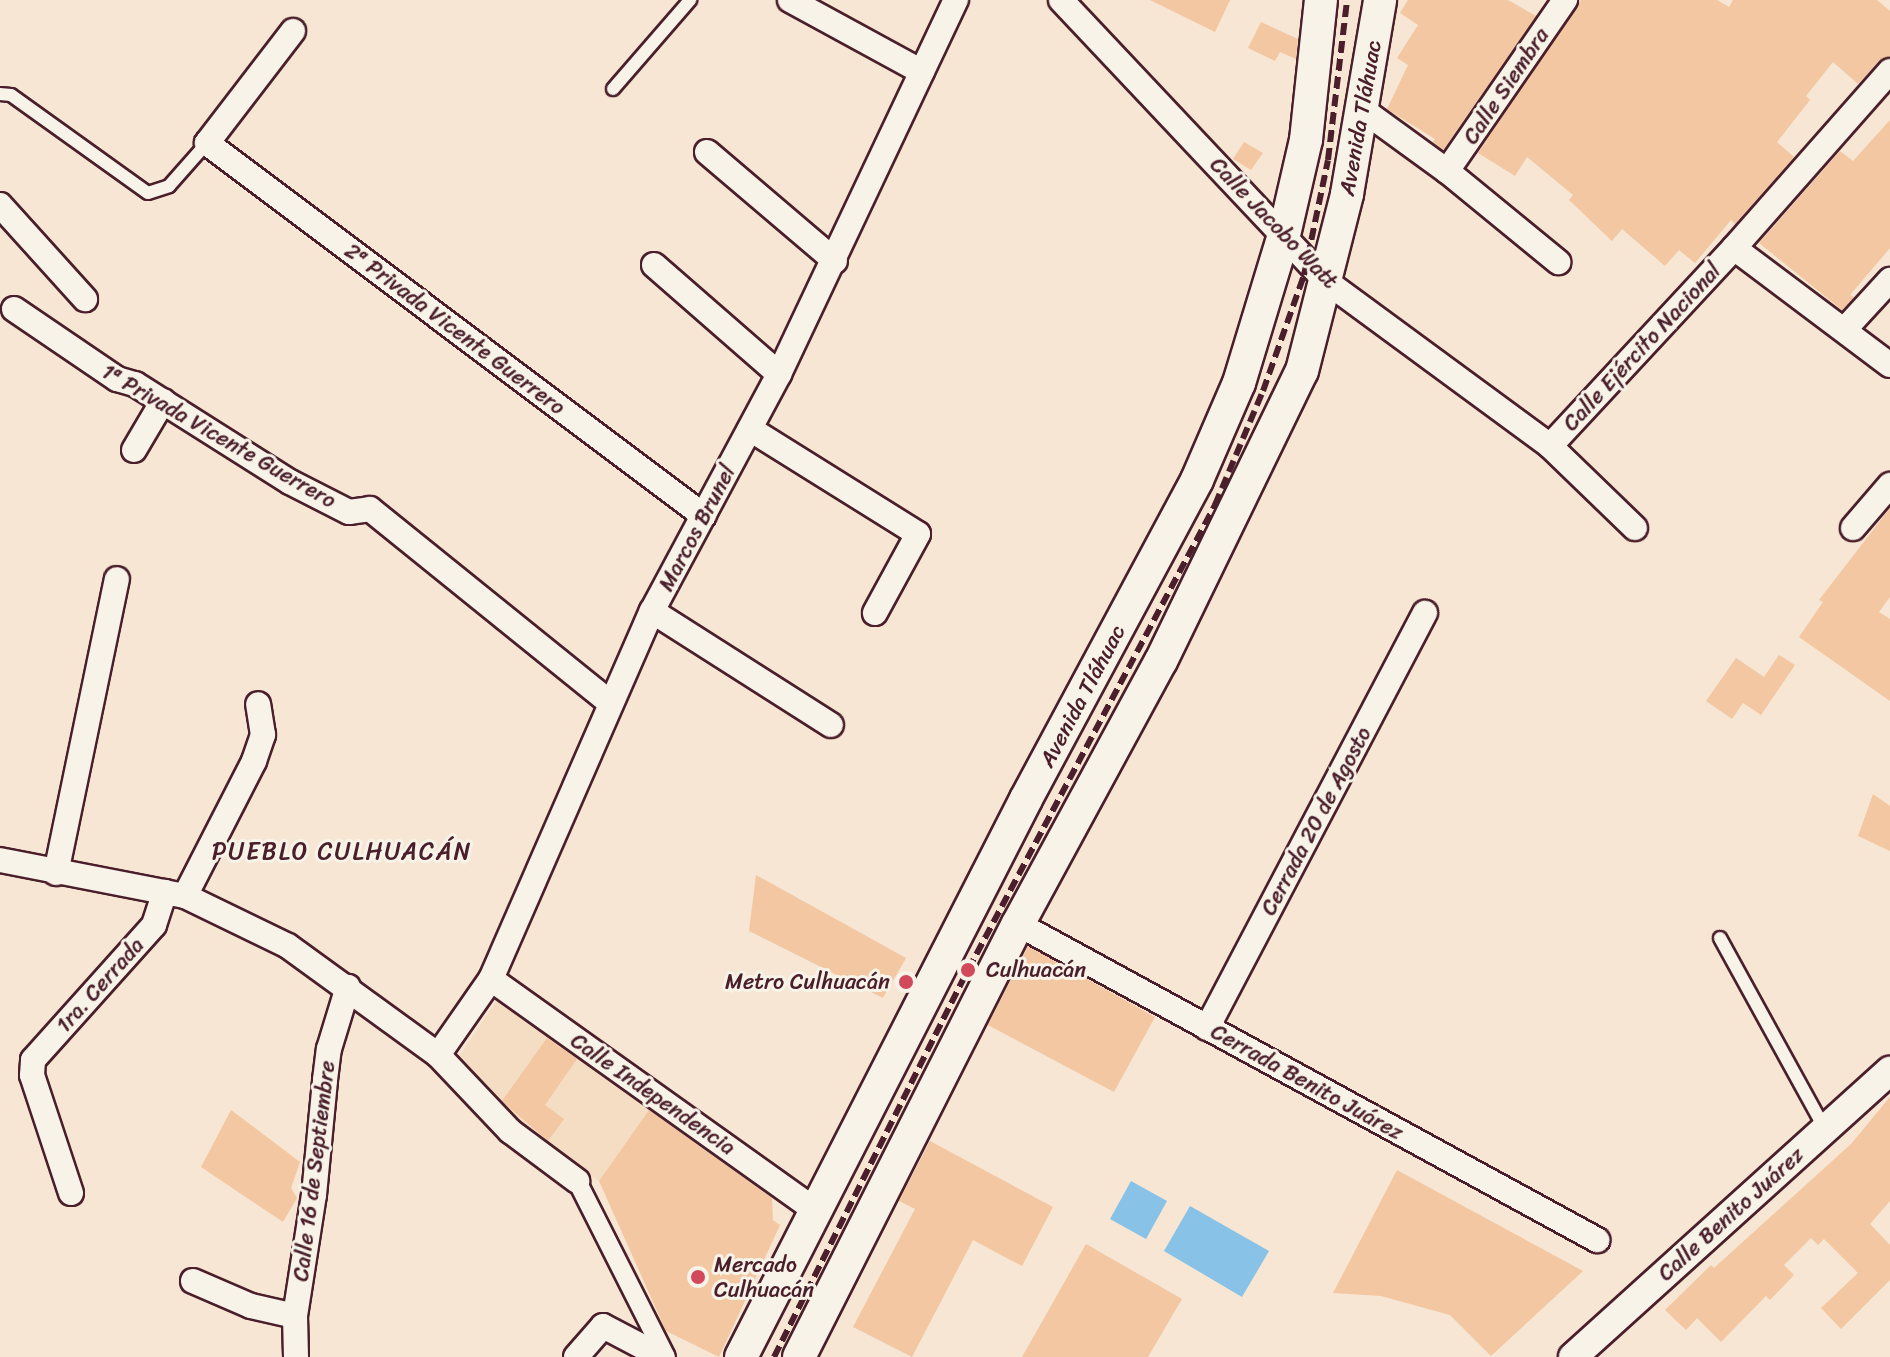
<!DOCTYPE html>
<html>
<head>
<meta charset="utf-8">
<style>
  body { margin:0 }
  #map { position:relative; width:1890px; height:1357px; overflow:hidden; background:#f6e6d3; font-family:Sriracha,sans-serif }
  div>[style] { position:absolute }
  [style*='--x'] { left:calc(var(--x)*1px); top:calc(var(--y)*1px); width:calc(var(--w)*1px); rotate:calc(var(--a)*1deg) }
  .built>* { inset:0; background:#f5ddc4 }
  .water>* { inset:0; background:#88c2e7 }
  .building>* { inset:0; background:#f2c7a2 }
  .roads { filter:drop-shadow(2px 0 #4a1f2b) drop-shadow(-2px 0 #4a1f2b) drop-shadow(0 2px #4a1f2b) drop-shadow(0 -2px #4a1f2b) }
  .service>* { height:12px; margin:-6px; padding:0 6px; transform-origin:6px; border-radius:6px; background:#f7f3e8 }
  .pedestrian>* { height:18px; margin:-9px; padding:0 9px; transform-origin:9px; border-radius:9px; background:#f7f3e8 }
  .minor>* { height:24px; margin:-12px; padding:0 12px; transform-origin:12px; border-radius:12px; background:#f7f3e8 }
  .tertiary>* { height:28px; margin:-14px; padding:0 14px; transform-origin:14px; border-radius:14px; background:#f7f3e8 }
  .secondary>* { height:32px; margin:-16px; padding:0 16px; transform-origin:16px; border-radius:16px; background:#f7f3e8 }
  .rail>* { height:6px; margin-top:-3px; transform-origin:0; background:repeating-linear-gradient(90deg,#4a1f2b 0 12px,transparent 0 18px) }
  .dots>* { width:22px; height:22px; translate:-50% -50%; box-sizing:border-box; border:4px solid #f7f3e8; border-radius:50% }
  span { translate:-50% -50%; white-space:nowrap; text-align:center; line-height:1.15; -webkit-text-stroke:6px #f7f3e8; paint-order:stroke }
  .street-label { font-size:22px; color:#4a1f2b }
  .poi-label { font-size:22px; color:#4a1f2b }
  .left { translate:0 -50%; text-align:left }
  .right { translate:-100% -50%; text-align:right }
  .neighbourhood-label { font-size:24px; color:#4a1f2b; letter-spacing:2px }
</style>
</head>
<body>
<div id="map">
  <div class="built">
    <i style="clip-path:polygon(497px 1000px,652px 1106px,599px 1181px,510px 1119px,458px 1058px)"></i>
  </div>
  <div class="water">
    <i style="clip-path:polygon(1131px 1181px,1167px 1201px,1146px 1239px,1110px 1219px)"></i>
    <i style="clip-path:polygon(1190px 1206px,1269px 1251px,1242px 1297px,1164px 1251px)"></i>
  </div>
  <div class="building">
    <i style="clip-path:polygon(1150px 0,1230px 0,1215px 32px)"></i>
    <i style="clip-path:polygon(1408px 0,1508px 0,1536px 16px,1443px 150px,1433px 142px,1435px 139px,1387px 109px,1408px 65px,1397px 58px,1418px 25px,1400px 13px)"></i>
    <i style="clip-path:polygon(1581px 0,1717px 0,1729px 7px,1733px 0,1877px 0,1890px 11px,1890px 56px,1879px 61px,1858px 84px,1833px 62px,1806px 96px,1810px 100px,1777px 142px,1794px 157px,1735px 224px,1731px 220px,1695px 263px,1679px 250px,1665px 266px,1622px 229px,1612px 241px,1569px 200px,1573px 195px,1527px 157px,1515px 176px,1478px 153px)"></i>
    <i style="clip-path:polygon(1261px 22px,1298px 39px,1296px 59px,1280px 52px,1275px 61px,1248px 48px)"></i>
    <i style="clip-path:polygon(1890px 120px,1890px 248px,1850px 295px,1854px 297px,1842px 310px,1759px 243px,1840px 151px,1853px 161px)"></i>
    <i style="clip-path:polygon(1244px 142px,1263px 153px,1251px 170px,1233px 159px)"></i>
    <i style="clip-path:polygon(1890px 508px,1890px 597px,1879px 612px,1890px 619px,1890px 701px,1799px 637px,1823px 602px,1819px 600px)"></i>
    <i style="clip-path:polygon(1779px 655px,1795px 665px,1761px 715px,1743px 703px,1732px 719px,1706px 701px,1736px 658px,1764px 677px)"></i>
    <i style="clip-path:polygon(1873px 794px,1890px 806px,1890px 851px,1858px 836px)"></i>
    <i style="clip-path:polygon(756px 875px,906px 958px,883px 998px,749px 931px)"></i>
    <i style="clip-path:polygon(1028px 946px,1155px 1017px,1114px 1092px,988px 1025px)"></i>
    <i style="clip-path:polygon(547px 1038px,577px 1059px,545px 1105px,564px 1119px,548px 1141px,502px 1101px)"></i>
    <i style="clip-path:polygon(1890px 1097px,1890px 1201px,1870px 1224px,1890px 1245px,1890px 1280px,1841px 1329px,1821px 1308px,1858px 1273px,1824px 1239px,1818px 1245px,1811px 1238px,1784px 1265px,1794px 1275px,1770px 1300px,1766px 1296px,1721px 1342px,1697px 1318px,1686px 1330px,1665px 1310px,1711px 1265px,1714px 1268px,1851px 1144px)"></i>
    <i style="clip-path:polygon(231px 1110px,300px 1162px,291px 1188px,297px 1198px,283px 1222px,201px 1167px)"></i>
    <i style="clip-path:polygon(649px 1110px,772px 1198px,773px 1220px,780px 1225px,719px 1357px,666px 1331px,599px 1181px)"></i>
    <i style="clip-path:polygon(930px 1141px,1053px 1207px,1022px 1266px,973px 1240px,912px 1357px,853px 1327px,915px 1209px,899px 1201px)"></i>
    <i style="clip-path:polygon(1397px 1170px,1583px 1271px,1491px 1356px,1450px 1315px,1381px 1296px,1333px 1293px)"></i>
    <i style="clip-path:polygon(1086px 1244px,1182px 1299px,1148px 1357px,1022px 1357px)"></i>
  </div>
  <div class="roads">
    <div class="service">
      <i style="--x:613;--y:89;--w:118;--a:-49.1"></i>
      <i style="--x:0;--y:94;--w:11;--a:5"></i>
      <i style="--x:11;--y:95;--w:168;--a:35.6"></i>
      <i style="--x:148;--y:193;--w:22;--a:-18"></i>
      <i style="--x:169;--y:186;--w:57;--a:-48.5"></i>
      <i style="--x:1720;--y:938;--w:218;--a:61.2"></i>
    </div>
    <div class="pedestrian">
      <i style="--x:577;--y:1181;--w:197;--a:63.2"></i>
    </div>
    <div class="minor">
      <i style="--x:790;--y:0;--w:150;--a:28.6"></i>
      <i style="--x:1061;--y:0;--w:388;--a:46.7"></i>
      <i style="--x:1327;--y:282;--w:277;--a:36.3"></i>
      <i style="--x:1550;--y:446;--w:118;--a:44"></i>
      <i style="--x:293;--y:31;--w:141;--a:127.5"></i>
      <i style="--x:207;--y:143;--w:621;--a:36.89"></i>
      <i style="--x:1363;--y:110;--w:104;--a:36"></i>
      <i style="--x:1447;--y:171;--w:144;--a:39.3"></i>
      <i style="--x:707;--y:152;--w:168;--a:40.4"></i>
      <i style="--x:1447;--y:171;--w:208;--a:-55.4"></i>
      <i style="--x:0;--y:205;--w:127;--a:47.9"></i>
      <i style="--x:1734;--y:248;--w:195;--a:36.9"></i>
      <i style="--x:654;--y:265;--w:166;--a:41.1"></i>
      <i style="--x:14;--y:309;--w:125;--a:34.2"></i>
      <i style="--x:117;--y:379;--w:19;--a:16"></i>
      <i style="--x:135;--y:384;--w:183;--a:32.3"></i>
      <i style="--x:290;--y:482;--w:66;--a:27"></i>
      <i style="--x:349;--y:512;--w:21;--a:-8"></i>
      <i style="--x:370;--y:509;--w:309;--a:38.9"></i>
      <i style="--x:1845;--y:329;--w:67;--a:-47.4"></i>
      <i style="--x:750;--y:429;--w:198;--a:32"></i>
      <i style="--x:918;--y:534;--w:90;--a:118.6"></i>
      <i style="--x:1550;--y:446;--w:270;--a:-47.1"></i>
      <i style="--x:1734;--y:248;--w:236;--a:-48.6"></i>
      <i style="--x:134;--y:450;--w:57;--a:-59.4"></i>
      <i style="--x:1853;--y:528;--w:57;--a:-49.3"></i>
      <i style="--x:652;--y:611;--w:212;--a:32.5"></i>
      <i style="--x:0;--y:860;--w:188;--a:11"></i>
      <i style="--x:185;--y:896;--w:114;--a:25.9"></i>
      <i style="--x:288;--y:946;--w:185;--a:36"></i>
      <i style="--x:438;--y:1055;--w:105;--a:46.5"></i>
      <i style="--x:510;--y:1131;--w:84;--a:36.7"></i>
      <i style="--x:56;--y:873;--w:300;--a:-78.3"></i>
      <i style="--x:185;--y:896;--w:152;--a:-62.9"></i>
      <i style="--x:254;--y:761;--w:28;--a:-71"></i>
      <i style="--x:263;--y:735;--w:31;--a:-99"></i>
      <i style="--x:1018;--y:924;--w:660;--a:28.62"></i>
      <i style="--x:491;--y:979;--w:398;--a:35.5"></i>
      <i style="--x:1207;--y:1028;--w:469;--a:-62.3"></i>
      <i style="--x:438;--y:1055;--w:93;--a:-55.1"></i>
      <i style="--x:491;--y:979;--w:402;--a:-66.4"></i>
      <i style="--x:652;--y:611;--w:269;--a:-61.8"></i>
      <i style="--x:779;--y:374;--w:414;--a:-64.7"></i>
      <i style="--x:71;--y:1193;--w:124;--a:-108.3"></i>
      <i style="--x:32;--y:1075;--w:15;--a:-86"></i>
      <i style="--x:33;--y:1060;--w:181;--a:-48.1"></i>
      <i style="--x:154;--y:925;--w:35;--a:-72"></i>
      <i style="--x:193;--y:1281;--w:63;--a:23.3"></i>
      <i style="--x:251;--y:1306;--w:45;--a:12.8"></i>
      <i style="--x:296;--y:1357;--w:41;--a:-91.4"></i>
      <i style="--x:295;--y:1316;--w:122;--a:-81.1"></i>
      <i style="--x:314;--y:1195;--w:116;--a:-84.5"></i>
      <i style="--x:325;--y:1080;--w:31;--a:-83"></i>
      <i style="--x:329;--y:1049;--w:65;--a:-73"></i>
      <i style="--x:576;--y:1357;--w:41;--a:-48.9"></i>
      <i style="--x:603;--y:1326;--w:67;--a:27.7"></i>
    </div>
    <div class="tertiary">
      <i style="--x:1573;--y:1357;--w:427;--a:-42.1"></i>
    </div>
    <div class="secondary">
      <i style="--x:741;--y:1357;--w:627;--a:-62.94"></i>
      <i style="--x:1026;--y:799;--w:362;--a:-61.8"></i>
      <i style="--x:1197;--y:480;--w:106;--a:-66.6"></i>
      <i style="--x:1239;--y:383;--w:155;--a:-73.1"></i>
      <i style="--x:1284;--y:235;--w:98;--a:-77"></i>
      <i style="--x:1306;--y:140;--w:141;--a:-83.9"></i>
      <i style="--x:799;--y:1357;--w:485;--a:-63.2"></i>
      <i style="--x:1018;--y:924;--w:299;--a:-61.5"></i>
      <i style="--x:1161;--y:661;--w:322;--a:-64.1"></i>
      <i style="--x:1302;--y:371;--w:183;--a:-75.7"></i>
      <i style="--x:1347;--y:194;--w:197;--a:-80.3"></i>
    </div>
  </div>
  <div class="rail">
    <i style="--x:774;--y:1357;--w:433;--a:-63.4"></i>
    <i style="--x:968;--y:970;--w:527;--a:-62.02"></i>
    <i style="--x:1215;--y:505;--w:124;--a:-67.2"></i>
    <i style="--x:1263;--y:391;--w:123;--a:-70.5"></i>
    <i style="--x:1304;--y:275;--w:117;--a:-78.2"></i>
    <i style="--x:1328;--y:160;--w:161;--a:-83.2"></i>
  </div>
  <div class="dots">
    <i style="left:968px;top:970px;background:#d1495b"></i>
    <i style="left:906px;top:982px;background:#d1495b"></i>
    <i style="left:698px;top:1277px;background:#d1495b"></i>
  </div>
  <div class="street-label">
    <span style="left:1506px;top:86px;rotate:-56deg">Calle Siembra</span>
    <span style="left:1360px;top:118px;rotate:-80deg">Avenida Tláhuac</span>
    <span style="left:1274px;top:223px;rotate:46deg">Calle Jacobo Watt</span>
    <span style="left:455px;top:329px;rotate:37deg">2ª Privada Vicente Guerrero</span>
    <span style="left:1642px;top:347px;rotate:-47deg">Calle Ejército Nacional</span>
    <span style="left:219px;top:436px;rotate:30deg">1ª Privada Vicente Guerrero</span>
    <span style="left:697px;top:528px;rotate:-62deg">Marcos Brunel</span>
    <span style="left:1082px;top:696px;rotate:-62deg">Avenida Tláhuac</span>
    <span style="left:1316px;top:821px;rotate:-62deg">Cerrada 20 de Agosto</span>
    <span style="left:100px;top:985px;rotate:-48deg">1ra. Cerrada</span>
    <span style="left:1307px;top:1082px;rotate:29deg">Cerrada Benito Juárez</span>
    <span style="left:653px;top:1094px;rotate:35deg">Calle Independencia</span>
    <span style="left:314px;top:1171px;rotate:-83deg">Calle 16 de Septiembre</span>
    <span style="left:1731px;top:1214px;rotate:-42deg">Calle Benito Juárez</span>
  </div>
  <div class="poi-label">
    <span class="left" style="left:986px;top:970px">Culhuacán</span>
    <span class="right" style="left:890px;top:982px">Metro Culhuacán</span>
    <span class="left" style="left:714px;top:1277px">Mercado<br>Culhuacán</span>
  </div>
  <div class="neighbourhood-label">
    <span style="left:342px;top:852px">PUEBLO CULHUACÁN</span>
  </div>
</div>
</body>
</html>
